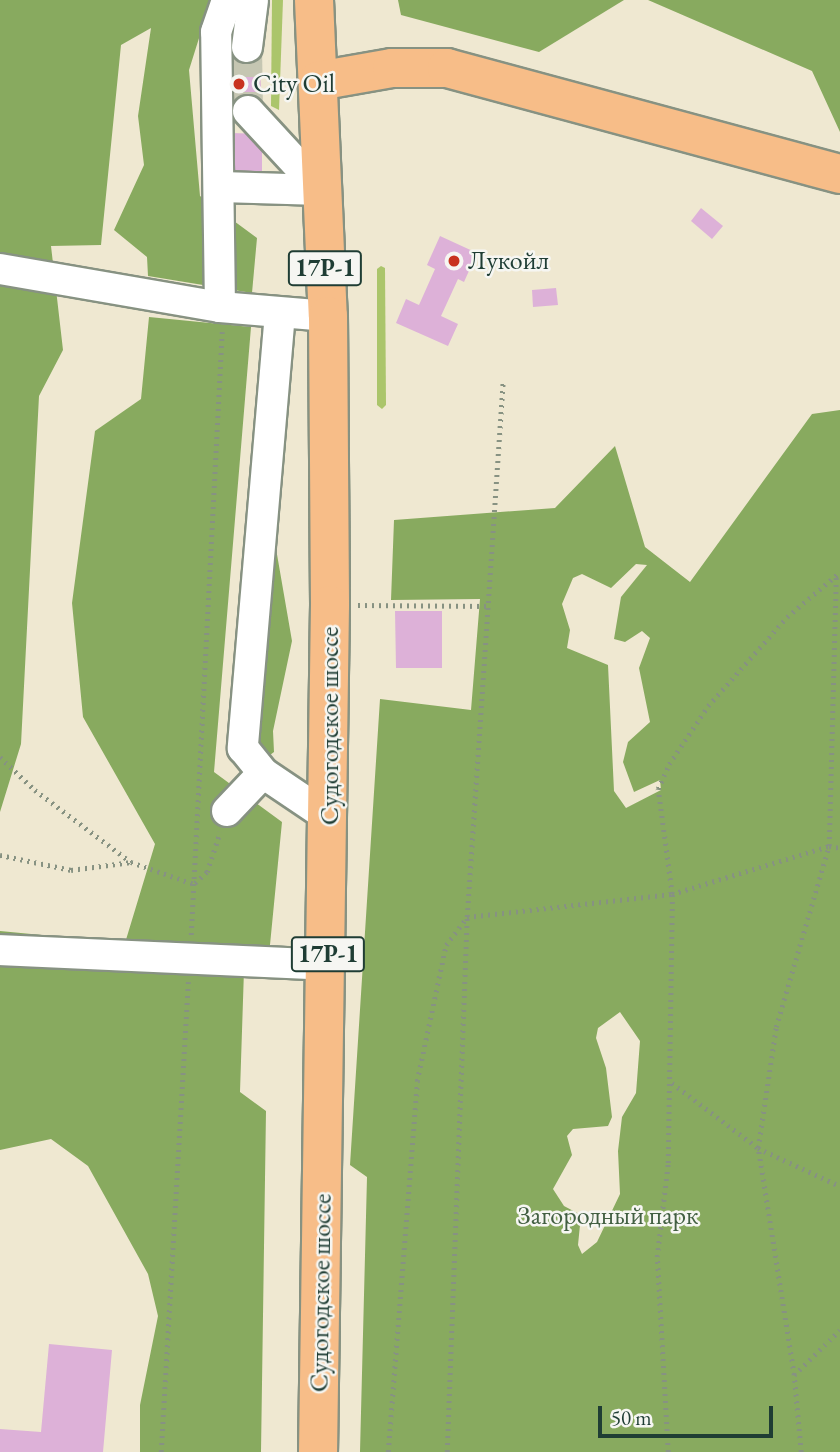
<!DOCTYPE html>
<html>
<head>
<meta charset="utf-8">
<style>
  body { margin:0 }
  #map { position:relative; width:840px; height:1452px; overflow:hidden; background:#efe8d1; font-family:"EB Garamond",serif }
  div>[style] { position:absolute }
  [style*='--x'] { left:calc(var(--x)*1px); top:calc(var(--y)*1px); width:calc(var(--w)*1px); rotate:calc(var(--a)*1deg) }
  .green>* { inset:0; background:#abc56b }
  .forest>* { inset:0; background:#88aa5f }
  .building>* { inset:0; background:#ddb1d8 }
  .minor-tunnel>* { height:30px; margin-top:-15px; transform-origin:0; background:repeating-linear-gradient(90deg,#c5c6b2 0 30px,transparent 0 45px) }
  .path>* { height:4.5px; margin-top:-2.25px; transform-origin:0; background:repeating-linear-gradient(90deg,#879282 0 2px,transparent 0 7px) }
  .roads { filter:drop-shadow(2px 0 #879282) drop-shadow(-2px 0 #879282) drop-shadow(0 2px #879282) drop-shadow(0 -2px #879282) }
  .minor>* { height:30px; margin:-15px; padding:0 15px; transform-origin:15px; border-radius:15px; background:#fff }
  .major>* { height:38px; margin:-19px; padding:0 19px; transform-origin:19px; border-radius:19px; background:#f7bd88 }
  .dots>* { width:19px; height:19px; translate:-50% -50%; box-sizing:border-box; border:4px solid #f6f6f2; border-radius:50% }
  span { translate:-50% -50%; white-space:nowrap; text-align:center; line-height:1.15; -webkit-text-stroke:5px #f6f6f2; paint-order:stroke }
  .shield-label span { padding:2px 5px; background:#f6f6f2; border:2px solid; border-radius:5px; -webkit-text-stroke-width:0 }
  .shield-label { font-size:24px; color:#1f3d34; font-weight:700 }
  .poi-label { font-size:26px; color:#1f3d34 }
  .left { translate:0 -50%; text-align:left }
  .street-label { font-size:26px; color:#1f3d34 }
  .park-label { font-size:26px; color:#425f42 }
  .scale { position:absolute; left:598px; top:1406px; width:175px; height:32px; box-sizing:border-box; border:4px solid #1f3d34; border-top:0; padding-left:9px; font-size:21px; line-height:24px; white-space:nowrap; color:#1f3d34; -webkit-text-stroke:5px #f6f6f2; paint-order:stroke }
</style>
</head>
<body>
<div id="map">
  <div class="green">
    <i style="clip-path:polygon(272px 0,283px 0,279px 110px,271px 106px)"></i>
    <i style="clip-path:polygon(381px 266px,385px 268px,386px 405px,382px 409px,377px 405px,377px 269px)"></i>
  </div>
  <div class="forest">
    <i style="clip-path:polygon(0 0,211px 0,189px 70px,200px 196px,257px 238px,252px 293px,148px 276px,147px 257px,114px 230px,144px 165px,138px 116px,151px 28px,121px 45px,101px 245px,51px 246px,63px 350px,39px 396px,21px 744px,0 812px)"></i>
    <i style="clip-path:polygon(398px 0,624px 0,539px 52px,401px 15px)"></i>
    <i style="clip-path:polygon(648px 0,840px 0,840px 132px,812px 71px)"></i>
    <i style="clip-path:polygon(149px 317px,251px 327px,214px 772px,282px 822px,269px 955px,244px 970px,240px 1092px,266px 1111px,261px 1452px,140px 1452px,140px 1405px,158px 1316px,148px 1274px,88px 1166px,51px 1139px,0 1150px,0 931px,125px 943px,155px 844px,83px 717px,72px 603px,95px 431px,141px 399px)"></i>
    <i style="clip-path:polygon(evenodd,840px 410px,840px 1452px,360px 1452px,367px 1177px,350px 1165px,380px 699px,471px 710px,480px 599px,391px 600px,394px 520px,555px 508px,615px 446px,645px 547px,690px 582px,812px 414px,840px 410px,636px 564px,647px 565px,621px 597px,614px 639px,625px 642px,642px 631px,650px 638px,639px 668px,650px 722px,628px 742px,623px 762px,634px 792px,660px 780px,661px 790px,626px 808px,614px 791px,608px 665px,567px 648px,570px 630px,562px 604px,573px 578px,582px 574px,611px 588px,636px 564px,840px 410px,620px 1012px,640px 1041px,636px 1093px,622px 1117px,618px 1151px,620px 1194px,597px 1242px,582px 1254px,578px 1245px,581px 1215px,564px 1206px,553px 1189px,572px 1155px,567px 1136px,573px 1129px,608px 1126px,612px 1117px,606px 1068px,596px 1038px,598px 1028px,620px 1012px)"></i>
    <i style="clip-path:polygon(274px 537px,292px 641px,273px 731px,274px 752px,262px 761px,256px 756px)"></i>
  </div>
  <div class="building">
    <i style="clip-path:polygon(233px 47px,259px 47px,262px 111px,235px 112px)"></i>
    <i style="clip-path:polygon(231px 133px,262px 134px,262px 175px,231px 175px)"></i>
    <i style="clip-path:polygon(701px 208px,723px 226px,712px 239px,691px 221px)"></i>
    <i style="clip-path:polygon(440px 236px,477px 253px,464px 282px,458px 279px,441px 316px,458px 324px,448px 346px,396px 323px,406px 299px,419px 305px,435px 269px,427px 265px)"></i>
    <i style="clip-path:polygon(556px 288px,558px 305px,533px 307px,532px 290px)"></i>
    <i style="clip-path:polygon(395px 611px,442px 611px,442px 668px,396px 668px)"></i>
    <i style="clip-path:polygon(49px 1344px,112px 1350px,103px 1452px,0 1452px,0 1429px,41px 1432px)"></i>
  </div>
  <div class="minor-tunnel">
    <i style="--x:247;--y:47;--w:64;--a:89.1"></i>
  </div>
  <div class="path">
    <i style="--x:358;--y:605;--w:132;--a:0.4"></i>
    <i style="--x:0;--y:757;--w:48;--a:43.3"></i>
    <i style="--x:35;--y:790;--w:120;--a:36.9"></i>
    <i style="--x:131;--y:862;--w:67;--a:19.2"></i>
    <i style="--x:0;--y:855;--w:73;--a:11.9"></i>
    <i style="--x:71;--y:870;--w:61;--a:-7.6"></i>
    <i style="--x:195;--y:883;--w:16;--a:-43"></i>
    <i style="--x:207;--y:872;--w:42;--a:-72"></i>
    <i style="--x:191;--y:935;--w:604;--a:-87.06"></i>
    <i style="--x:672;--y:1083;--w:108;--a:37.1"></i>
    <i style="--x:758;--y:1148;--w:90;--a:24.9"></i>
    <i style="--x:794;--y:1375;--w:64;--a:-44.4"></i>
    <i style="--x:161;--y:1452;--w:471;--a:-86.7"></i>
    <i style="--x:388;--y:1452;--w:372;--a:-85.5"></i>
    <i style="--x:417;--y:1081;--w:139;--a:-78"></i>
    <i style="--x:446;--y:945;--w:35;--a:-53"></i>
    <i style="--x:467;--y:917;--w:206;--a:-6.4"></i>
    <i style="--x:672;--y:894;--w:164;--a:-17"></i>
    <i style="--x:829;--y:846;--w:11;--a:10"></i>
    <i style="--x:447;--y:1452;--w:535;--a:-87.86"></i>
    <i style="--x:467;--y:917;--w:537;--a:-86.16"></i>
    <i style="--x:668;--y:1452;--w:195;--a:-93.2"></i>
    <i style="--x:657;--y:1257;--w:95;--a:-83.3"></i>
    <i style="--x:668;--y:1163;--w:269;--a:-89.1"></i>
    <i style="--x:672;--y:894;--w:106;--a:-97.6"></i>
    <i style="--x:658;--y:789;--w:27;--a:-66"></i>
    <i style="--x:669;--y:764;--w:70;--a:-56.1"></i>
    <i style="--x:708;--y:706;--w:119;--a:-48.4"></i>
    <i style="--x:787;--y:617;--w:70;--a:-40.3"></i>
    <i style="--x:801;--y:1452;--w:77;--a:-95.2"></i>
    <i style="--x:794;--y:1375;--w:230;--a:-99"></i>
    <i style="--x:758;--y:1148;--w:122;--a:-81.5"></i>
    <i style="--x:776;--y:1027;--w:189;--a:-73.7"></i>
    <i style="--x:829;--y:846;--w:270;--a:-88.5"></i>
  </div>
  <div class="roads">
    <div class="minor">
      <i style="--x:247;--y:47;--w:47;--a:-82.7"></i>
      <i style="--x:248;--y:111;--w:108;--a:47.3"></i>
      <i style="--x:221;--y:187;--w:100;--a:1.7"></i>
      <i style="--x:0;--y:269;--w:223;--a:9.8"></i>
      <i style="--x:220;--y:307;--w:108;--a:4.8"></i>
      <i style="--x:220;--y:307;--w:275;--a:-90.8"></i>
      <i style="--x:216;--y:32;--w:34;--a:-71"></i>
      <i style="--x:280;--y:313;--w:437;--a:94.9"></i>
      <i style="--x:243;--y:748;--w:32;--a:51"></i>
      <i style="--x:263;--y:773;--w:81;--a:33.9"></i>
      <i style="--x:227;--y:811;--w:52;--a:-46.5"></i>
      <i style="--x:0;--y:950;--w:328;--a:2.6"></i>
    </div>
    <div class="major">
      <i style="--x:314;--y:0;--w:316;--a:87.5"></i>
      <i style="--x:328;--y:316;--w:289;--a:89.6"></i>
      <i style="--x:330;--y:605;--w:847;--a:90.81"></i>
      <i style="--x:318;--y:81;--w:75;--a:-10"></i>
      <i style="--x:392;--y:68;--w:55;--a:0"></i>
      <i style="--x:447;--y:68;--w:407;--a:15.1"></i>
    </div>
  </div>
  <div class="dots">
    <i style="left:239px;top:84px;background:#c8321e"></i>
    <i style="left:454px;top:261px;background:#c8321e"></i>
  </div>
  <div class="shield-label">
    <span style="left:325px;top:268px">17Р-1</span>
    <span style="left:328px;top:954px">17Р-1</span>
  </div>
  <div class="poi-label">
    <span class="left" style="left:253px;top:84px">City Oil</span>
    <span class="left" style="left:468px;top:261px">Лукойл</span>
  </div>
  <div class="street-label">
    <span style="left:330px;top:726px;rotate:-90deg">Судогодское шоссе</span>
    <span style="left:321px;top:1293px;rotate:-89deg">Судогодское шоссе</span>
  </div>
  <div class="park-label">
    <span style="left:608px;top:1216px">Загородный парк</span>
  </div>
  <div class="scale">50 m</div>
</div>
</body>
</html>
